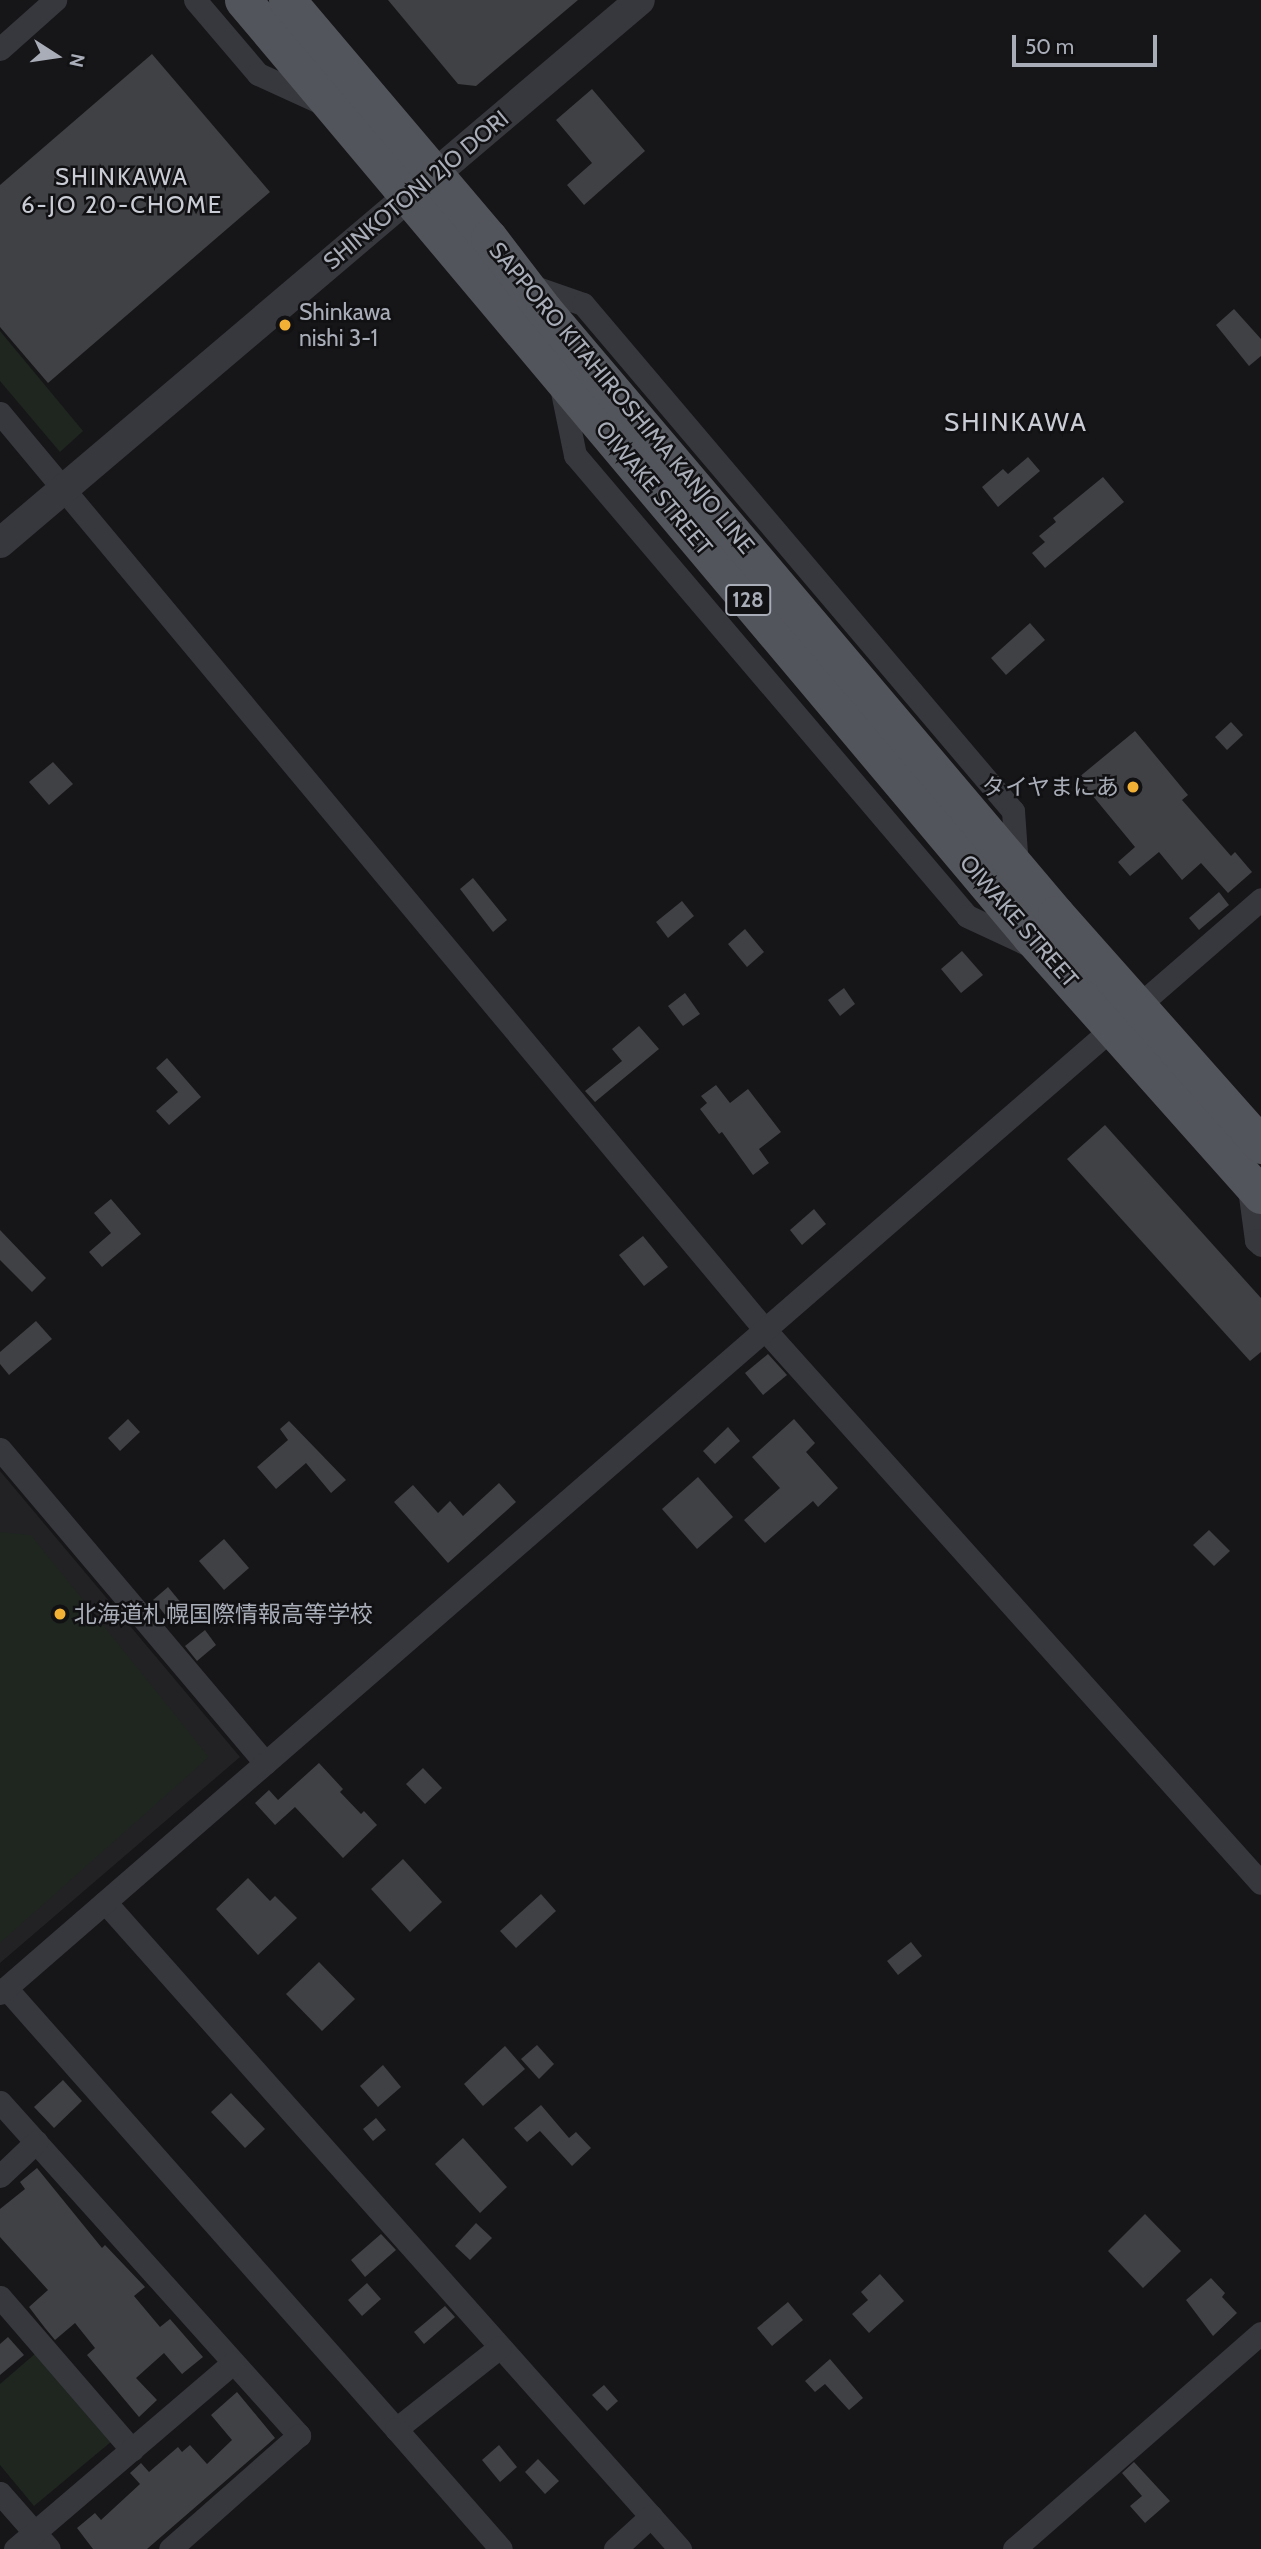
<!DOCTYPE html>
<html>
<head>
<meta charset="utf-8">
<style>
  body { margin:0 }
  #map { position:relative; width:1261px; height:2549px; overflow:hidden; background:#161618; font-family:Cabin,"Noto Sans JP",sans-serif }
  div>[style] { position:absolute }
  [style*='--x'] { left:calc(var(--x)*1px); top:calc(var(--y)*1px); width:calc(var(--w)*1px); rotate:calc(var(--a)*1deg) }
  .built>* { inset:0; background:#222225 }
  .green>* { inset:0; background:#1e261f }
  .building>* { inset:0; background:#404145 }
  .minor>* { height:23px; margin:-11.5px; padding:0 11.5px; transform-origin:11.5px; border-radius:11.5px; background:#37383d }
  .tertiary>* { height:30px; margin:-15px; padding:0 15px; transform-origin:15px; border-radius:15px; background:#37383d }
  .primary>* { height:37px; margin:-18.5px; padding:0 18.5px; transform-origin:18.5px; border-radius:18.5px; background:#53555c }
  .dots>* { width:19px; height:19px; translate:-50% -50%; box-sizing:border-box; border:4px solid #111113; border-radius:50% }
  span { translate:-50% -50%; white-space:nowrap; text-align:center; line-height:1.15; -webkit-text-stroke:5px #111113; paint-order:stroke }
  .shield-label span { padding:2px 5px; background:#111113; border:2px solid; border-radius:5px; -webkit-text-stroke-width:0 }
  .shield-label { font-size:21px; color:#a8adb8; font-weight:700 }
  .street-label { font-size:23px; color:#a8adb8 }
  .poi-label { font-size:23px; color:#a8adb8 }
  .left { translate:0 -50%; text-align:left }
  .right { translate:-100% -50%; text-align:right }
  .neighbourhood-label { font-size:24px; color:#c9ccd4; letter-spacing:2px }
  .quarter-label { font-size:26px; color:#c9ccd4; letter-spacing:2px }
  .north { position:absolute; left:21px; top:21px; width:70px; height:70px; -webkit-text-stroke:5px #111113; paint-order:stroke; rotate:102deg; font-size:19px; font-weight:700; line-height:28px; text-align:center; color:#a8adb8 }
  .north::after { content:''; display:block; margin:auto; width:24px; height:32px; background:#a8adb8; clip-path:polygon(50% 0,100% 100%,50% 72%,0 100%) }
  .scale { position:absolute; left:1012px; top:35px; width:145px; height:32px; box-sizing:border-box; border:4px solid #a8adb8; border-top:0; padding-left:9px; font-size:21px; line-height:24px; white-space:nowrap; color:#a8adb8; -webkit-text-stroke:5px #111113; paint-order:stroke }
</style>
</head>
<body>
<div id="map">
  <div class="built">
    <i style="clip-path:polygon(0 1471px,240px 1757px,0 1963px)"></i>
  </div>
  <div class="green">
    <i style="clip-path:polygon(0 331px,83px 431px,60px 452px,0 381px)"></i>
    <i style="clip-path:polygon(0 1532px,31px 1535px,209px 1757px,0 1943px)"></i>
    <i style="clip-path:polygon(36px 2353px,112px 2441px,34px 2506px,0 2465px,0 2384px)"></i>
  </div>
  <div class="building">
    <i style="clip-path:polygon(388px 0,578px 0,476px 86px,458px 84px)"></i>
    <i style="clip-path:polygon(152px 54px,270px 192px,48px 383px,0 327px,0 185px)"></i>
    <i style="clip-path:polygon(592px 89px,645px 151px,584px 205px,567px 185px,592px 163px,556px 120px)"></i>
    <i style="clip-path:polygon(1234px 309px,1261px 339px,1261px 356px,1249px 366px,1216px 325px)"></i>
    <i style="clip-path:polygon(1028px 457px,1040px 471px,998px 507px,982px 487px,1003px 469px,1008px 474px)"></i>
    <i style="clip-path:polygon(1103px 477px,1124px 502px,1045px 568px,1032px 553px,1045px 542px,1039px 536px,1056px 522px,1053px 518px)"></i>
    <i style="clip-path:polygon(1030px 623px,1045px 640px,1006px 675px,991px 658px)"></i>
    <i style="clip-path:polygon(1231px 722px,1243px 735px,1227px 750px,1215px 737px)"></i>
    <i style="clip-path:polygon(1135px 731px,1188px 795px,1182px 800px,1231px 856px,1235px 852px,1252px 872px,1228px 893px,1201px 863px,1182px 880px,1159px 852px,1130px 876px,1118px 862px,1135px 847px,1078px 778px)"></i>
    <i style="clip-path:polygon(53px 762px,73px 784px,49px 805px,29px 782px)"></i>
    <i style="clip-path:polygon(473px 878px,507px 920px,493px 932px,460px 889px)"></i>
    <i style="clip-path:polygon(1219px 892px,1229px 905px,1199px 930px,1189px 918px)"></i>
    <i style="clip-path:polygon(682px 901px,694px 916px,668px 938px,656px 922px)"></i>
    <i style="clip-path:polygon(745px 929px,764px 952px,747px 967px,728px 944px)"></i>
    <i style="clip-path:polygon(962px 951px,983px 975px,961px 993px,941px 969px)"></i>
    <i style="clip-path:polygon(844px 988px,855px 1004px,840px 1016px,828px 1000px)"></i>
    <i style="clip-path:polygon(685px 993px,700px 1014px,683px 1026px,668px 1006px)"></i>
    <i style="clip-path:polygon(639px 1026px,659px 1049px,595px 1102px,585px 1091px,622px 1061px,612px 1049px)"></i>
    <i style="clip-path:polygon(167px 1058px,201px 1097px,169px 1125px,156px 1111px,178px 1092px,156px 1068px)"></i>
    <i style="clip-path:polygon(716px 1085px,730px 1103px,748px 1089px,781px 1132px,759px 1149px,769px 1163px,753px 1175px,722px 1132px,719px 1134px,700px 1109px,707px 1103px,701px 1096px)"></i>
    <i style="clip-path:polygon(1105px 1125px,1261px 1298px,1261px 1352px,1250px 1361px,1067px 1159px)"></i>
    <i style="clip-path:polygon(111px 1199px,141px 1234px,102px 1267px,89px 1252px,111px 1233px,94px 1213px)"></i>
    <i style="clip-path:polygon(814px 1209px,826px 1224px,802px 1245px,790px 1230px)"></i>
    <i style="clip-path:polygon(0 1230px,46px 1278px,32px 1292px,0 1260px)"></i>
    <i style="clip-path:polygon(643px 1236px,668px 1267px,644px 1286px,619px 1255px)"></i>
    <i style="clip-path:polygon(36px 1321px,52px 1339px,9px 1375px,0 1364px,0 1352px)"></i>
    <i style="clip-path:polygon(768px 1354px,787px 1375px,763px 1395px,745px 1373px)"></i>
    <i style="clip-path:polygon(128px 1419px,140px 1432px,120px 1451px,108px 1438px)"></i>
    <i style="clip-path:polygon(794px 1419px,815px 1443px,806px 1452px,838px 1488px,818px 1507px,813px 1501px,765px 1543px,744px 1520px,780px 1488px,752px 1457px)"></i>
    <i style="clip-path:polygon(289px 1421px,346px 1480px,331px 1493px,306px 1463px,276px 1489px,257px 1467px,288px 1440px,280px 1429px)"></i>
    <i style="clip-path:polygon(728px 1427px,740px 1441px,715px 1464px,703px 1451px)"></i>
    <i style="clip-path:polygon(698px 1477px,733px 1517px,697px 1549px,662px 1509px)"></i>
    <i style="clip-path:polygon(499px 1483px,516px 1502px,448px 1563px,394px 1502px,413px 1485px,438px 1513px,450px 1501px,463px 1516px)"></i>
    <i style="clip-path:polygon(1209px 1530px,1230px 1551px,1214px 1566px,1193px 1545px)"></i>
    <i style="clip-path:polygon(224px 1539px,249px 1568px,224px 1590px,199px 1561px)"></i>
    <i style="clip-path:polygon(168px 1587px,182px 1604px,167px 1617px,153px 1600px)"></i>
    <i style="clip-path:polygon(205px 1630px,216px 1645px,197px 1661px,185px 1646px)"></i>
    <i style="clip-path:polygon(319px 1763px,343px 1789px,340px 1792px,361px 1814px,364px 1811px,377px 1825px,343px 1858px,295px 1807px,275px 1825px,255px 1803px,269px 1790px,278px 1800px)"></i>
    <i style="clip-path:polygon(423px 1768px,442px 1788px,425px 1804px,406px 1784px)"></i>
    <i style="clip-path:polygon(403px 1859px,442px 1902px,410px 1932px,371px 1889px)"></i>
    <i style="clip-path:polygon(248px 1878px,270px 1901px,275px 1896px,297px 1918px,258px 1955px,216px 1909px)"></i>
    <i style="clip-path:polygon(541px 1894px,556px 1911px,516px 1948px,500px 1931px)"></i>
    <i style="clip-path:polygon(911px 1942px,922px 1956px,898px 1975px,887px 1961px)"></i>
    <i style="clip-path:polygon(319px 1962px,355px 1999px,322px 2031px,286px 1994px)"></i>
    <i style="clip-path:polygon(537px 2045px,554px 2064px,539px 2079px,521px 2059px)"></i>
    <i style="clip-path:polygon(505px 2046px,525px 2069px,483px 2106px,464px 2084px)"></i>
    <i style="clip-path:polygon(383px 2065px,401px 2087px,378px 2107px,360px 2086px)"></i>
    <i style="clip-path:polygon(63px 2080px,82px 2101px,54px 2128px,34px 2107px)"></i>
    <i style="clip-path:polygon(231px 2093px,265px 2129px,245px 2148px,211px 2112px)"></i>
    <i style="clip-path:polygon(541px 2105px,569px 2138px,576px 2132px,591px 2148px,572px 2166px,540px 2131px,527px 2142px,514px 2128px)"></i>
    <i style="clip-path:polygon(376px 2118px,386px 2130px,373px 2141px,363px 2129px)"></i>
    <i style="clip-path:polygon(463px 2138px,507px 2187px,480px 2213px,435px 2164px)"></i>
    <i style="clip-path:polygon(37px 2168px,102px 2248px,105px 2245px,145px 2287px,134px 2296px,160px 2327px,170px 2319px,203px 2357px,182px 2374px,164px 2353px,136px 2378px,157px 2400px,139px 2417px,87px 2355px,95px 2348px,75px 2323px,55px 2340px,45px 2328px,29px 2307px,48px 2290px,0 2237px,0 2209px,25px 2189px,20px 2182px)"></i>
    <i style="clip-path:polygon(1145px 2214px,1181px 2251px,1143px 2288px,1108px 2251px)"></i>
    <i style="clip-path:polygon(476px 2223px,492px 2238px,470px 2260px,455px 2246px)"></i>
    <i style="clip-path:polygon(381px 2234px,396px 2250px,365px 2277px,351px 2260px)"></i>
    <i style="clip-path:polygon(880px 2274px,904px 2301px,869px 2333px,852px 2314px,868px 2300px,861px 2292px)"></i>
    <i style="clip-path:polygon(1211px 2278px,1225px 2293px,1222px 2297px,1237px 2313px,1213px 2336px,1186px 2300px)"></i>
    <i style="clip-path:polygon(367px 2283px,381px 2299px,362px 2316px,348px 2300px)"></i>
    <i style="clip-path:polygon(788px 2302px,803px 2320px,772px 2346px,757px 2328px)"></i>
    <i style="clip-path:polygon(445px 2306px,455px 2317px,424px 2344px,414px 2332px)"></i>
    <i style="clip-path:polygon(8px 2337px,24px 2355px,0 2375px,0 2344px)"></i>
    <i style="clip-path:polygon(830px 2359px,863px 2398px,849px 2410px,825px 2384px,815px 2392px,805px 2381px)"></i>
    <i style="clip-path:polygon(604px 2385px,618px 2401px,607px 2411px,592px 2395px)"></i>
    <i style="clip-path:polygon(237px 2392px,275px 2438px,147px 2549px,93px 2549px,77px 2528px,95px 2513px,101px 2520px,140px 2484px,130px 2473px,141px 2463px,149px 2472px,178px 2447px,182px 2452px,190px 2445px,207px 2464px,232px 2440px,211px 2415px)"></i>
    <i style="clip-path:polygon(499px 2445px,517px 2467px,500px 2482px,482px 2460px)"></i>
    <i style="clip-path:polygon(538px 2459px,559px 2481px,545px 2494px,525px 2472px)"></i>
    <i style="clip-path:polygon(1134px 2462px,1170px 2501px,1145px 2523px,1130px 2506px,1142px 2496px,1122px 2473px)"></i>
  </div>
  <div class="minor">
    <i style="--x:195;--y:0;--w:97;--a:49.6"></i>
    <i style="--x:258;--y:74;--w:70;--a:24.4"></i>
    <i style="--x:0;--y:49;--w:74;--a:-41.7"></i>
    <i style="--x:526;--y:284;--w:60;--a:19.3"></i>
    <i style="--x:583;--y:304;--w:665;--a:49.7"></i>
    <i style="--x:1013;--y:811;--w:56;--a:85.9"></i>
    <i style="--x:560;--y:382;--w:75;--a:78.4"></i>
    <i style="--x:575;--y:455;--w:605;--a:49.62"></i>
    <i style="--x:967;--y:916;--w:71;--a:25.1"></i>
    <i style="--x:0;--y:413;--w:1196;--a:50.16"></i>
    <i style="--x:766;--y:1331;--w:741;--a:48.12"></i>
    <i style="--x:1248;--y:1181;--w:60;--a:82.3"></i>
    <i style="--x:1256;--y:1240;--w:7;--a:45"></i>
    <i style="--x:0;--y:1449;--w:411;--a:49.8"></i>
    <i style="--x:105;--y:1902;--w:866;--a:48.37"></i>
    <i style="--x:6;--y:1988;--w:589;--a:48.51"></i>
    <i style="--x:396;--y:2429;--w:132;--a:-38.3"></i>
    <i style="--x:0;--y:1993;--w:1669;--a:-40.94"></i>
    <i style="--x:0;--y:2102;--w:448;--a:48.1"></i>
    <i style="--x:299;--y:2435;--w:172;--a:138.5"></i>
    <i style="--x:0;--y:2176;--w:50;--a:-43.4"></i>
    <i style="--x:0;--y:2297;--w:202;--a:49.2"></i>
    <i style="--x:396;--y:2429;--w:159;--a:48.8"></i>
    <i style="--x:0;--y:2493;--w:74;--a:48.8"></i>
    <i style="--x:15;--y:2549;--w:287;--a:-40.5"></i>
    <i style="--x:615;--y:2549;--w:49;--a:-42.5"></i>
    <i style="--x:1014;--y:2549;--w:328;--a:-41.2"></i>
  </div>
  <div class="tertiary">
    <i style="--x:0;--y:543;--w:839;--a:-40.31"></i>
  </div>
  <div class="primary">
    <i style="--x:243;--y:0;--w:1223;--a:49.94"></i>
    <i style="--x:1030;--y:936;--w:347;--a:48.3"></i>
    <i style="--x:287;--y:0;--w:312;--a:49.7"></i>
    <i style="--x:489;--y:238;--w:91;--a:52.6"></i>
    <i style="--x:544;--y:310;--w:792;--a:49.71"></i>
    <i style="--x:1056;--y:914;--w:309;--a:48.4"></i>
  </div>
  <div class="dots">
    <i style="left:285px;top:325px;background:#f2b134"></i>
    <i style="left:1133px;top:787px;background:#f2b134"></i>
    <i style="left:60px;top:1614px;background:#f2b134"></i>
  </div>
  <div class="shield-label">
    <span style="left:748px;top:600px">128</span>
  </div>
  <div class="street-label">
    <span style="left:416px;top:190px;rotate:-40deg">SHINKOTONI 2JO DORI</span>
    <span style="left:622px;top:398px;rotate:50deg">SAPPORO KITAHIROSHIMA KANJO LINE</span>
    <span style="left:654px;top:488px;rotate:50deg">OIWAKE STREET</span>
    <span style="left:1019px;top:921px;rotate:49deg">OIWAKE STREET</span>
  </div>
  <div class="poi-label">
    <span class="left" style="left:299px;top:325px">Shinkawa<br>nishi 3-1</span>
    <span class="right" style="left:1119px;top:787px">タイヤまにあ</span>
    <span class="left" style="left:74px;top:1614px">北海道札幌国際情報高等学校</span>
  </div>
  <div class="neighbourhood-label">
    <span style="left:122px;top:191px">SHINKAWA<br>6-JO 20-CHOME</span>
  </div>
  <div class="quarter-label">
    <span style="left:1016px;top:423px">SHINKAWA</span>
  </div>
  <div class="north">N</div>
  <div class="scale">50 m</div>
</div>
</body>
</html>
